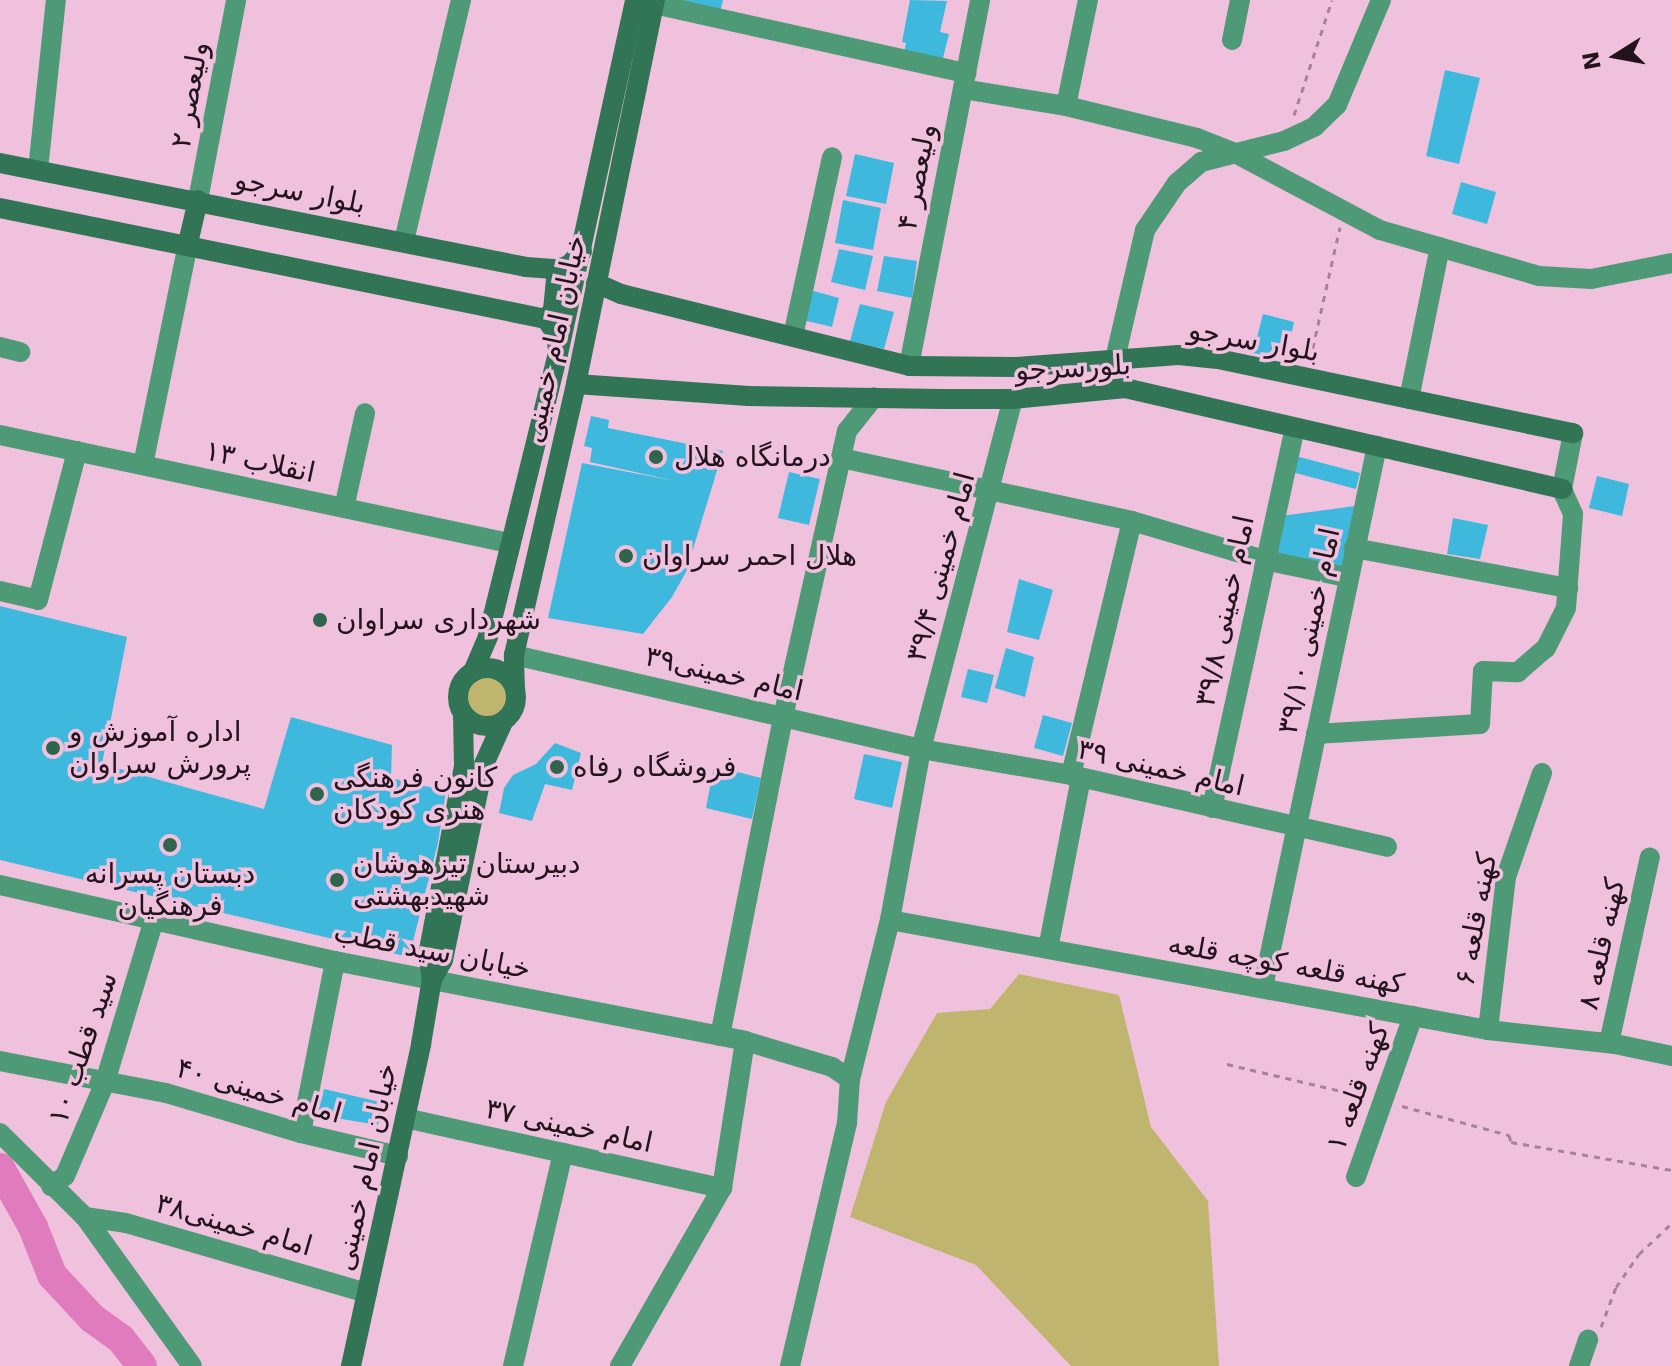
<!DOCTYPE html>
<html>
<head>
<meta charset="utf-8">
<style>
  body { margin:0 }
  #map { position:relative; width:1672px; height:1366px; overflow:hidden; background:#efc1dd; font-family:"DejaVu Sans",Cairo,sans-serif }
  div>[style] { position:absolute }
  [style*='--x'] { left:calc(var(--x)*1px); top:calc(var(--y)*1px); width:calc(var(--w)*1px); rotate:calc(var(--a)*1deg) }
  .green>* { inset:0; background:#bfb56f }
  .round { border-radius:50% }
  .river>* { height:30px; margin:-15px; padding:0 15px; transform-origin:15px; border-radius:15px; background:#e07cbe }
  .building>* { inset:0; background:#3eb9dd }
  .path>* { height:3px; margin-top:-1.5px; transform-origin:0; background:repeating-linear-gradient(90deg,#a58298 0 6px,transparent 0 12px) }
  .street>* { height:20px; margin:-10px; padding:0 10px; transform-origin:10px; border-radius:10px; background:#4e9976 }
  .secondary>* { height:20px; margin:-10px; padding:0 10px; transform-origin:10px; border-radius:10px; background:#317456 }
  .secondary>.ring { margin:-10px; padding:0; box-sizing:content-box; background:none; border:20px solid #317456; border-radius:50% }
  .dots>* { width:22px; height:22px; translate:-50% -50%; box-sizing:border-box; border:4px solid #efc1dd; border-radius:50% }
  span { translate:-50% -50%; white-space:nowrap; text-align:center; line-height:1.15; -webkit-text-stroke:7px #efc1dd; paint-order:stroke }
  .street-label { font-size:28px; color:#22131d }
  .poi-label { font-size:28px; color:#22131d }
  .left { translate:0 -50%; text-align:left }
  .north { position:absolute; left:1576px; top:16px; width:80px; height:80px; -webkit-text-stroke:6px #efc1dd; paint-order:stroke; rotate:259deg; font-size:22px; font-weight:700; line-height:32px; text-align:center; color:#22131d }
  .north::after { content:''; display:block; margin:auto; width:28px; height:36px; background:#22131d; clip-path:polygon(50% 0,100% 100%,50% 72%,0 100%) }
</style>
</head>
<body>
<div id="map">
  <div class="green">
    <i class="round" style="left:467px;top:677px;width:40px;height:40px"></i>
    <i style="clip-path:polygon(1019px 974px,1119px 995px,1151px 1127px,1208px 1201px,1219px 1366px,1071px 1366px,976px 1265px,850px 1217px,886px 1102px,937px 1013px,990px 1009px)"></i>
  </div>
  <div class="river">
    <i style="--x:0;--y:1168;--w:68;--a:60.8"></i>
    <i style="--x:33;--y:1227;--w:52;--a:68.4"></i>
    <i style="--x:52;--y:1275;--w:59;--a:47.1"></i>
    <i style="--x:92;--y:1318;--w:36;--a:36"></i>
    <i style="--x:121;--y:1339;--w:34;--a:52"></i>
  </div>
  <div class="building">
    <i style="clip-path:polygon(676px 0,723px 0,719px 17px)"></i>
    <i style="clip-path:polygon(910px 0,947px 1px,940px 32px,949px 34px,942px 62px,904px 54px,906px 43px,902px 42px)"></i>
    <i style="clip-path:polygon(1445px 70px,1480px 78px,1459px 164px,1426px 156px)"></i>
    <i style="clip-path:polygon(855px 154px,894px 163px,886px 204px,846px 196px)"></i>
    <i style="clip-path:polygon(1461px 182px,1496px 192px,1487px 224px,1452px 214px)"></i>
    <i style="clip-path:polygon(843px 200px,881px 208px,873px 250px,835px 243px)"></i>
    <i style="clip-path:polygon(839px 249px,873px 256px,865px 290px,831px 282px)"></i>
    <i style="clip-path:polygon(884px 256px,917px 261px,912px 298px,877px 291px)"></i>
    <i style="clip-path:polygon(810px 290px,839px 298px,832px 327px,803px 320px)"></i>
    <i style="clip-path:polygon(860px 304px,894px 312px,884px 349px,850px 341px)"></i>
    <i style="clip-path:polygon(1263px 314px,1294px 322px,1286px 359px,1253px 353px)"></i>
    <i style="clip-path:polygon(591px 416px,609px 420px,608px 428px,723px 451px,686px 572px,672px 597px,643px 634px,548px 618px,582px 463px,675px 481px,590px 462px,592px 448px,584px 446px)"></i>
    <i style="clip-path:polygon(1292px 455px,1360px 473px,1356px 489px,1288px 471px)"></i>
    <i style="clip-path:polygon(789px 472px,820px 479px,809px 525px,778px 518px)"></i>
    <i style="clip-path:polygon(1597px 476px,1629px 484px,1622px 516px,1589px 508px)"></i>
    <i style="clip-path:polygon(1355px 506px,1344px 569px,1277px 557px,1281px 516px)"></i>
    <i style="clip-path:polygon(1453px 518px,1488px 525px,1480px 559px,1447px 554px)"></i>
    <i style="clip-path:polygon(1019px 579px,1053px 590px,1039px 640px,1007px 632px)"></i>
    <i style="clip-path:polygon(0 606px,127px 637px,102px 764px,264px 809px,291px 717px,392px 745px,391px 778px,446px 791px,438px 843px,409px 957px,0 860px)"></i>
    <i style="clip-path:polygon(1006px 648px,1034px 657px,1025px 697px,995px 688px)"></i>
    <i style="clip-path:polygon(968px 669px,994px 675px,987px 703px,961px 697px)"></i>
    <i style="clip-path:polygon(1043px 715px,1072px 723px,1063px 756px,1034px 748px)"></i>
    <i style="clip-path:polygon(555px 743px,581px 753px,572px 790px,545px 784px,532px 821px,499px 813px,504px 788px,513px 775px,536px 764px)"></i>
    <i style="clip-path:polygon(864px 754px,902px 762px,892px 808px,854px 799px)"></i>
    <i style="clip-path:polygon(714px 766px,761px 778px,752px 819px,706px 808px)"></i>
    <i style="clip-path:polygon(324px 1089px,384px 1103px,378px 1125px,317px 1115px)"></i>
  </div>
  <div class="path">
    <i style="--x:1294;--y:115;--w:121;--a:-71.7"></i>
    <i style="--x:1310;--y:360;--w:136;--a:-77.3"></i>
    <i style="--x:1227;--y:1064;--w:144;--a:13.3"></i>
    <i style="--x:1402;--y:1106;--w:111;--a:15.2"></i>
    <i style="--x:1509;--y:1135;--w:7;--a:74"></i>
    <i style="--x:1511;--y:1142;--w:163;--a:9.9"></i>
    <i style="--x:1601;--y:1327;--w:43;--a:-69.4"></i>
    <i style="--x:1616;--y:1287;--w:40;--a:-55.1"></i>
    <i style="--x:1639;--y:1254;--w:45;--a:-43.2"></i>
  </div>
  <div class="street">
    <i style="--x:654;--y:4;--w:320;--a:12.5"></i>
    <i style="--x:1232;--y:40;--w:41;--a:-78.7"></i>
    <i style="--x:963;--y:89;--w:104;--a:9.4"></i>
    <i style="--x:1066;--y:106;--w:135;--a:13.7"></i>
    <i style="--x:1197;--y:138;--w:41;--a:21.5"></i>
    <i style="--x:1235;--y:153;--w:164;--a:28"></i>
    <i style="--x:1380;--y:230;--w:166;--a:16.1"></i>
    <i style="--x:1539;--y:276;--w:52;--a:3.3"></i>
    <i style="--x:1591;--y:279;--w:83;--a:-11.2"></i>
    <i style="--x:1066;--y:106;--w:108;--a:-78.3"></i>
    <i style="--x:38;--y:170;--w:171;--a:-84"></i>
    <i style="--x:198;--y:200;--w:204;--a:-79.2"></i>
    <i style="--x:404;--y:241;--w:248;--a:-76.7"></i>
    <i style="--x:793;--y:336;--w:183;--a:-77.7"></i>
    <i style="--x:0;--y:347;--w:21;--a:14"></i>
    <i style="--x:1115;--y:359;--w:132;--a:-76.9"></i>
    <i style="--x:1145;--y:230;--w:57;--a:-55.8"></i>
    <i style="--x:1177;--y:183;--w:32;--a:-41"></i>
    <i style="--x:1201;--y:162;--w:86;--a:-14.2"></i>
    <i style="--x:1284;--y:141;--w:33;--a:-25"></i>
    <i style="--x:1314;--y:127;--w:32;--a:-44"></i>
    <i style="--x:1337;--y:105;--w:114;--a:-67.3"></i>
    <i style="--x:909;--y:366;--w:373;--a:-79"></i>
    <i style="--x:1409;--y:399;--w:155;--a:-78.5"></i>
    <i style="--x:0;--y:435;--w:520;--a:11.98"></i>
    <i style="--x:841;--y:458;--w:298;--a:12.2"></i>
    <i style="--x:1132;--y:521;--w:138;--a:16.5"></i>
    <i style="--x:1264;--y:560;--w:85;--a:11.6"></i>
    <i style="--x:143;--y:465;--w:227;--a:-78.5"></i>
    <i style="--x:344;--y:508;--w:97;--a:-77.5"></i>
    <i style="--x:1354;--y:548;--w:218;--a:10.6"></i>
    <i style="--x:0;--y:591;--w:39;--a:13"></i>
    <i style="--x:38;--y:600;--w:154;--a:-75.3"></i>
    <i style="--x:514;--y:655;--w:418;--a:13"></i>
    <i style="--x:921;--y:749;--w:152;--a:9.8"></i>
    <i style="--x:1071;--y:775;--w:324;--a:12.8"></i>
    <i style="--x:1316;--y:734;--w:164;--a:-3.5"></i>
    <i style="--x:1480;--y:724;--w:53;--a:-86.8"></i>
    <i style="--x:1483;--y:671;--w:35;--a:2"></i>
    <i style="--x:1518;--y:672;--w:37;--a:-41"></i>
    <i style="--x:1546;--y:648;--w:45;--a:-63.4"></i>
    <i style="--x:1566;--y:608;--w:94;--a:-85.7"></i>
    <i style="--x:1573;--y:514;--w:27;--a:-114"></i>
    <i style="--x:1562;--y:489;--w:57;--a:-78.9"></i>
    <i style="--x:1071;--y:775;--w:261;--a:-76.5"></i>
    <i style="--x:1212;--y:808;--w:389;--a:-77.7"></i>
    <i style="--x:0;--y:885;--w:344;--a:12.8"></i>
    <i style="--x:335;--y:961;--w:418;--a:11"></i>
    <i style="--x:745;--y:1041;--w:91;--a:16.6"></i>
    <i style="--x:832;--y:1067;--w:22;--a:34"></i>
    <i style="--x:890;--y:920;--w:608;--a:10.42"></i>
    <i style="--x:1488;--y:1030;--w:128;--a:6.3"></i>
    <i style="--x:1615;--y:1044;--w:58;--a:11.9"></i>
    <i style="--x:1048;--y:949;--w:174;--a:-79.1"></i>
    <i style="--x:1263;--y:987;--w:553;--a:-78.1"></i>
    <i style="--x:1488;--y:1030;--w:154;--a:-83.3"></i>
    <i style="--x:1506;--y:877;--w:110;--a:-70.9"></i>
    <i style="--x:720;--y:1036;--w:325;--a:-78.8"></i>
    <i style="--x:783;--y:717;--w:293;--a:-77.4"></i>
    <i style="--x:847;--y:431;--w:43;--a:-51.5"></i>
    <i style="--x:1609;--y:1043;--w:190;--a:-77.6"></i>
    <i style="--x:0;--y:1061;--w:169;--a:10.9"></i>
    <i style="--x:166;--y:1093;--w:141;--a:16.5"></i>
    <i style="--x:301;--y:1133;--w:100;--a:13.3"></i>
    <i style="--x:405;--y:1118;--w:325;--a:12.5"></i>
    <i style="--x:0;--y:1133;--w:120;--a:44.7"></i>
    <i style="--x:85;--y:1217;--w:183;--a:54.3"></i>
    <i style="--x:301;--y:1133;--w:175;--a:-78.8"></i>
    <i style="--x:1356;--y:1177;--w:171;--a:-70.5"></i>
    <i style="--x:51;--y:1186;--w:17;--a:-36"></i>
    <i style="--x:65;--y:1176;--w:102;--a:-66.9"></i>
    <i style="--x:105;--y:1082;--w:169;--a:-73.2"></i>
    <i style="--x:85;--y:1217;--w:41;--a:8.3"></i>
    <i style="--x:126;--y:1223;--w:251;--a:16.2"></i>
    <i style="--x:513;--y:1366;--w:219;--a:-76.8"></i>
    <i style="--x:620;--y:1366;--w:205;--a:-60.2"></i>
    <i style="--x:722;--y:1188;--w:149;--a:-81.1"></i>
    <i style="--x:790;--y:1366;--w:250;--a:-76.8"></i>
    <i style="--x:847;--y:1123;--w:44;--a:-86.1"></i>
    <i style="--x:850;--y:1079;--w:164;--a:-75.9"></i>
    <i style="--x:890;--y:920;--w:174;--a:-79.7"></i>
    <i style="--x:921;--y:749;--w:362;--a:-75.3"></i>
    <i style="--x:1579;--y:1366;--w:28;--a:-71"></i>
  </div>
  <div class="secondary">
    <i style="--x:0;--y:163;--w:536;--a:11.18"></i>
    <i style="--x:526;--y:267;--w:31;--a:4"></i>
    <i style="--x:557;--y:269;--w:13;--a:-18"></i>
    <i style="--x:569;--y:265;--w:19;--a:-47"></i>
    <i style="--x:0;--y:208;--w:557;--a:11.49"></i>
    <i style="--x:546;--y:319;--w:18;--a:56"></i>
    <i style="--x:556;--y:334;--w:16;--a:83"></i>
    <i style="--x:188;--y:243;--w:44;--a:-76.9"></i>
    <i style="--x:596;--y:283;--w:27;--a:24"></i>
    <i style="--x:621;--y:294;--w:297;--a:14"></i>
    <i style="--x:909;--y:366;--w:106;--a:0.5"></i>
    <i style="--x:1015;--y:367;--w:164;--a:-4.2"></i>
    <i style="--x:1179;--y:355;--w:39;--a:6"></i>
    <i style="--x:1218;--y:359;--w:363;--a:11.8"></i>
    <i style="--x:546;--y:319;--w:11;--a:-52"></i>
    <i style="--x:553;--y:310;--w:41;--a:-84.4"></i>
    <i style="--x:576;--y:384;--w:173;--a:4"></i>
    <i style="--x:749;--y:396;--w:193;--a:0.9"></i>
    <i style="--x:942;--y:399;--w:71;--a:0"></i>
    <i style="--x:1013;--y:399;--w:113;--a:-5.6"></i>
    <i style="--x:1125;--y:388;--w:449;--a:13"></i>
    <i class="ring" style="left:458px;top:668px;width:38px;height:38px"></i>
    <i style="--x:473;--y:672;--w:39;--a:-67"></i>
    <i style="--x:488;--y:636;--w:291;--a:-76.1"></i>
    <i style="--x:558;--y:354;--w:362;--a:-77.7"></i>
    <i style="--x:515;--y:689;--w:34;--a:-92"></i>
    <i style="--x:514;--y:655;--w:278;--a:-77.1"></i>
    <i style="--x:576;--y:384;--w:392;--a:-78.4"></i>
    <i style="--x:432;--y:979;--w:22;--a:-60"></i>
    <i style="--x:443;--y:960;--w:200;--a:-78.2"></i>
    <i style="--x:484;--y:764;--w:46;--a:-65.7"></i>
    <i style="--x:351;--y:1366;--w:330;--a:-77.7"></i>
    <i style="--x:421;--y:1044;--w:66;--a:-80.4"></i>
    <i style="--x:432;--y:979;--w:24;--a:-99"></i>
    <i style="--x:428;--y:955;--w:192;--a:-79.2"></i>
    <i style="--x:464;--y:766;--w:52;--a:-91.1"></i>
  </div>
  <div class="dots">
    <i style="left:656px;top:457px;background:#2f654c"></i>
    <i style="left:626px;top:556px;background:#2f654c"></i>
    <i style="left:320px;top:620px;background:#2f654c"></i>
    <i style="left:53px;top:748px;background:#2f654c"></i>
    <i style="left:557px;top:767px;background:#2f654c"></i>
    <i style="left:317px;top:794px;background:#2f654c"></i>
    <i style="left:170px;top:845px;background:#2f654c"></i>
    <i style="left:337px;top:880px;background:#2f654c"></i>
  </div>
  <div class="street-label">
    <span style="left:190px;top:95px;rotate:-80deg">ولیعصر ۲</span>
    <span style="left:917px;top:177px;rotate:-79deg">ولیعصر ۴</span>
    <span style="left:300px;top:192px;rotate:11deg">بلوار سرجو</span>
    <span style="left:555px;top:339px;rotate:-78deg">خیابان امام خمینی</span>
    <span style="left:1254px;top:341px;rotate:10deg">بلوار سرجو</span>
    <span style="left:1073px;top:368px;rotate:-3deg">بلورسرجو</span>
    <span style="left:260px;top:462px;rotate:12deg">انقلاب ۱۳</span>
    <span style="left:941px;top:567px;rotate:-75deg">امام خمینی ۳۹/۴</span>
    <span style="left:1225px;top:611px;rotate:-78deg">امام خمینی ۳۹/۸</span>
    <span style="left:1309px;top:631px;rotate:-78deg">امام خمینی ۳۹/۱۰</span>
    <span style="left:724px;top:674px;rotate:13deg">امام خمینی۳۹</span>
    <span style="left:1161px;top:768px;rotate:13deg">امام خمینی ۳۹</span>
    <span style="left:1476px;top:919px;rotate:-80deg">کهنه قلعه ۶</span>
    <span style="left:1602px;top:944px;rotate:-78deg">کهنه قلعه ۸</span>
    <span style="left:432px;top:951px;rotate:11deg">خیابان سید قطب</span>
    <span style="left:1286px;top:964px;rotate:10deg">کهنه قلعه کوچه قلعه</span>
    <span style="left:83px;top:1048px;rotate:-71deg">سید قطب ۱۰</span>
    <span style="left:1358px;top:1087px;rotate:-70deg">کهنه قلعه ۱</span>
    <span style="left:259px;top:1091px;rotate:16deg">امام خمینی ۴۰</span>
    <span style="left:569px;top:1126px;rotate:12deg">امام خمینی ۳۷</span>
    <span style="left:366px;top:1167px;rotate:-78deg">خیابان امام خمینی</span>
    <span style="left:234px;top:1225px;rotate:16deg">امام خمینی۳۸</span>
  </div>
  <div class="poi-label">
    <span class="left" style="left:674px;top:457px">درمانگاه هلال</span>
    <span class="left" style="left:642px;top:556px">هلال احمر سراوان</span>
    <span class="left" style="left:336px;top:620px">شهرداری سراوان</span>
    <span class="left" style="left:69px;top:748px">اداره آموزش و<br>پرورش سراوان</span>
    <span class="left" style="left:573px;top:767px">فروشگاه رفاه</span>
    <span class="left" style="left:333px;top:794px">کانون فرهنگی<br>هنری کودکان</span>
    <span class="left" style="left:353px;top:880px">دبیرستان تیزهوشان<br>شهیدبهشتی</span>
    <span style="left:170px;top:890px">دبستان پسرانه<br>فرهنگیان</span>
  </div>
  <div class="north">N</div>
</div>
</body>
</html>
